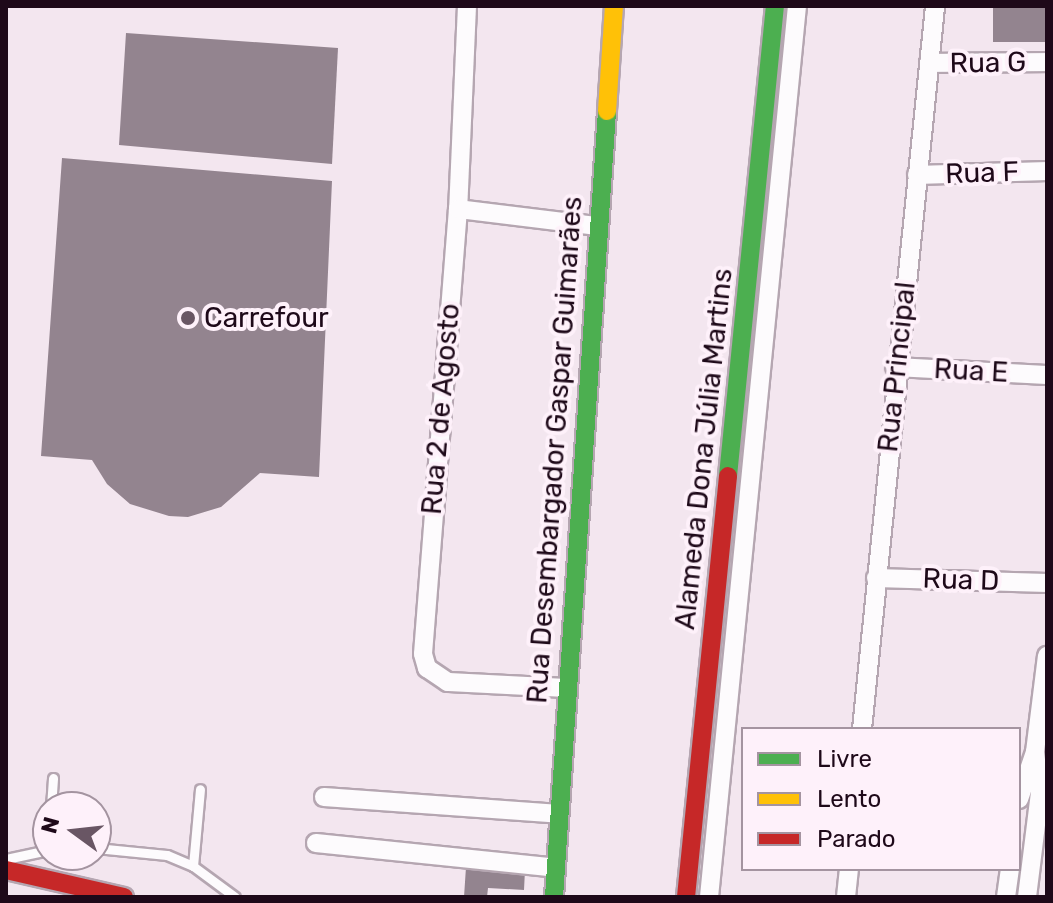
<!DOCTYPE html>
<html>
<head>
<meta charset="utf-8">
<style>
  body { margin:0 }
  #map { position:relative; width:1053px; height:903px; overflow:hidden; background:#f3e6ef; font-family:Rubik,sans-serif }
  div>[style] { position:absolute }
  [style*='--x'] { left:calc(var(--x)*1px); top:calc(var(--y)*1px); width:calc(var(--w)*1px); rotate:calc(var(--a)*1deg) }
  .building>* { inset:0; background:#93848f }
  .roads { filter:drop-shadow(2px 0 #b5a6b1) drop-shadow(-2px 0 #b5a6b1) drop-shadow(0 2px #b5a6b1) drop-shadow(0 -2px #b5a6b1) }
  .lane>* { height:9px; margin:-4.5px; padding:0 4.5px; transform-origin:4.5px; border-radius:4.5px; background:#fdfbfd }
  .street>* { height:18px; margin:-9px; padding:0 9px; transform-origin:9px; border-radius:9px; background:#fdfbfd }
  .fast>* { height:18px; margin:-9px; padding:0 9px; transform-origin:9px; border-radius:9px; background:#4caf50 }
  .slow>* { height:18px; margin:-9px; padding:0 9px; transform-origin:9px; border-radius:9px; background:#ffc107 }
  .jam>* { height:18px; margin:-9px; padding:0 9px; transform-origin:9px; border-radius:9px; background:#c62828 }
  .dots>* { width:22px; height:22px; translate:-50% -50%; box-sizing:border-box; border:4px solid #fef1fa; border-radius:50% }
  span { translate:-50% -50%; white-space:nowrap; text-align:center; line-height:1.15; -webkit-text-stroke:8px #fef1fa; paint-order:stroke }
  .street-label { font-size:28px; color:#1e0919 }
  .poi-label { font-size:28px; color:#1e0919 }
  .left { translate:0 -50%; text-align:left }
  .frame { position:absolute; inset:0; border:8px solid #1e0919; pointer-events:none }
  .legend { position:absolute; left:741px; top:727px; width:280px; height:144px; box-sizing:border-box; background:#fef1fa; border:2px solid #a494a0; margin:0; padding:10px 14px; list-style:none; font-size:24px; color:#1e0919 }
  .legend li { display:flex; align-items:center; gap:16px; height:40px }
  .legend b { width:40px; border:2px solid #a494a0 }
  .north { position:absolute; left:32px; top:791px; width:80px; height:80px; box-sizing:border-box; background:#fef1fa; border:2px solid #a494a0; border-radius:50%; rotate:285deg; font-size:22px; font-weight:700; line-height:32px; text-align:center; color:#1e0919 }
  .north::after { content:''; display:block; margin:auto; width:28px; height:36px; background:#695664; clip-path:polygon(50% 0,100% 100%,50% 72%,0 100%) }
</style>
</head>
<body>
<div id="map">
  <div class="building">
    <i style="clip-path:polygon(993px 6px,1047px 6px,1047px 42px,993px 42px)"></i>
    <i style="clip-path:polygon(126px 33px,338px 48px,332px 164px,119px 145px)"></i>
    <i style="clip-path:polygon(62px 158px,332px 181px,319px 477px,260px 473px,221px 507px,188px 517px,169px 516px,130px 504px,107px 484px,92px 460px,41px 456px)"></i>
    <i style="clip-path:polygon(466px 867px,525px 870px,524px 890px,488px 888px,487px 897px,464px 897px)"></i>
  </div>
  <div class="roads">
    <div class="lane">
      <i style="--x:51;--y:807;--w:29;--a:-86"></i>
      <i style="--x:96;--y:848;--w:71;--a:5.6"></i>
      <i style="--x:167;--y:855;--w:28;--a:23"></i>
      <i style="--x:193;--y:866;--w:52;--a:36.4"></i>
      <i style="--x:6;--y:859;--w:43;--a:-12.1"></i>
      <i style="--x:193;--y:866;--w:77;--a:-84.8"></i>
    </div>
    <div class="street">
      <i style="--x:467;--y:6;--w:203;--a:92.5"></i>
      <i style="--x:458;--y:209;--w:446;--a:94.5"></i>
      <i style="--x:423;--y:654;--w:15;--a:74"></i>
      <i style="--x:427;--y:668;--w:25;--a:34"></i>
      <i style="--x:448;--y:682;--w:119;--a:2.9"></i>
      <i style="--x:929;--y:63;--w:118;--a:-0.5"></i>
      <i style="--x:917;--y:175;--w:130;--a:-1.8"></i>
      <i style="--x:458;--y:209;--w:140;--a:7"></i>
      <i style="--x:895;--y:367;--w:152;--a:3"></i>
      <i style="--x:876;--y:578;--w:171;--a:1.7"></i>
      <i style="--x:862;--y:729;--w:727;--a:-84.23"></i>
      <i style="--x:324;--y:797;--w:236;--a:4.1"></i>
      <i style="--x:1019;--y:799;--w:50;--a:-71.2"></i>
      <i style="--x:1035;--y:752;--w:97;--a:-82.9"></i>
      <i style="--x:316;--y:843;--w:241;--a:5.9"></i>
      <i style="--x:709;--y:897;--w:895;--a:-84.36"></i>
      <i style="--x:846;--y:897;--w:28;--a:-84"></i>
      <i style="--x:1006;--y:897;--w:28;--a:-82"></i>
      <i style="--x:1027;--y:897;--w:106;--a:-82.9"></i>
      <i style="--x:1040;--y:792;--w:40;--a:-97.1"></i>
    </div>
    <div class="fast">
      <i style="--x:728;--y:476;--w:472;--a:-84.3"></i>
      <i style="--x:554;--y:897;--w:788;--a:-86.14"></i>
    </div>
    <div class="slow">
      <i style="--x:607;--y:111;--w:105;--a:-86.2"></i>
    </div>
    <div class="jam">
      <i style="--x:6;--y:870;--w:121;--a:12.9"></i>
      <i style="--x:686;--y:897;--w:423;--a:-84.3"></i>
    </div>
  </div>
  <div class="dots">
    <i style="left:188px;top:318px;background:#695664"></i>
  </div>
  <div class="street-label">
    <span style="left:988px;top:63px;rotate:-1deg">Rua G</span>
    <span style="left:982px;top:173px;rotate:-2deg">Rua F</span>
    <span style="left:897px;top:367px;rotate:-84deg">Rua Principal</span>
    <span style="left:971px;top:371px;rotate:3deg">Rua E</span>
    <span style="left:441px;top:409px;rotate:-85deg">Rua 2 de Agosto</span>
    <span style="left:704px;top:449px;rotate:-84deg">Alameda Dona Júlia Martins</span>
    <span style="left:555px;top:450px;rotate:-86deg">Rua Desembargador Gaspar Guimarães</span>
    <span style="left:961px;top:580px;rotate:2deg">Rua D</span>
  </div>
  <div class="poi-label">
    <span class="left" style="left:204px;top:318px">Carrefour</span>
  </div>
  <div class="frame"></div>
  <ul class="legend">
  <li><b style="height:10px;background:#4caf50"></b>Livre</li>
  <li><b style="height:10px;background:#ffc107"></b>Lento</li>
  <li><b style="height:10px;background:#c62828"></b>Parado</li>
  </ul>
  <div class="north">N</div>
</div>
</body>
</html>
